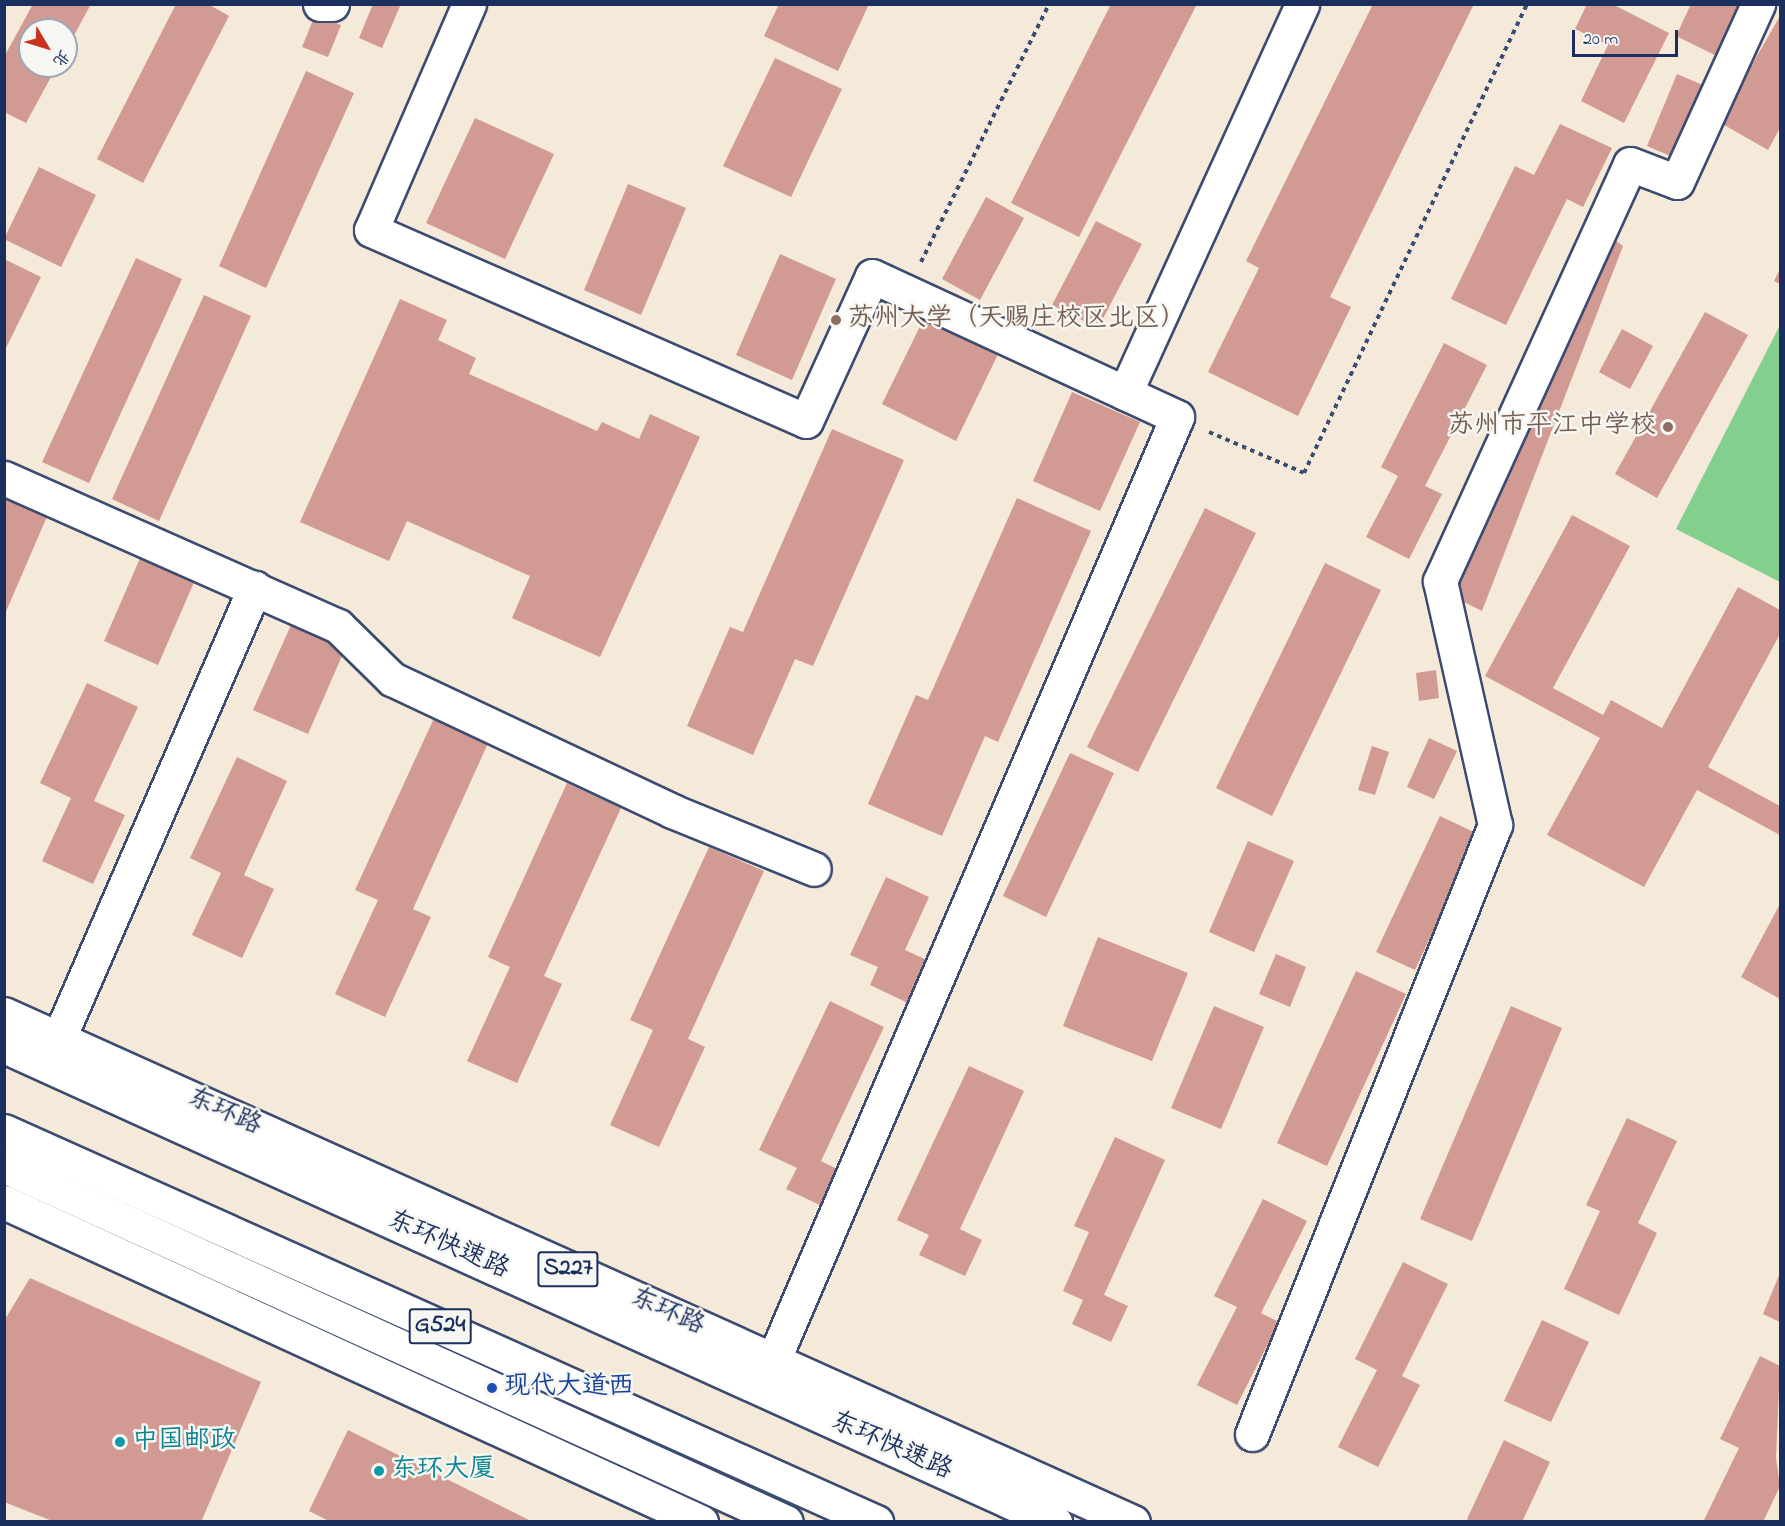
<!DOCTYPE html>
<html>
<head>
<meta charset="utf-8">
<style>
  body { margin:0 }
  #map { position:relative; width:1785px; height:1526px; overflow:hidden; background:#f5e9d9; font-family:"Indie Flower","LXGW WenKai TC",sans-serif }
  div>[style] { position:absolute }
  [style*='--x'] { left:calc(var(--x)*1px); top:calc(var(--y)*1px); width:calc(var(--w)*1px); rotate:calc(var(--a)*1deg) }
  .green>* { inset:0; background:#83cf8e }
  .building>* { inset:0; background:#d19a93 }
  .path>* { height:4px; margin-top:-2px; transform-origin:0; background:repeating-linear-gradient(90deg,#3c4b70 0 4.5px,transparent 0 9px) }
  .roads { filter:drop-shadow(2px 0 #3c4b70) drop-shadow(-2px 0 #3c4b70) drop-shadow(0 2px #3c4b70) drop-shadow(0 -2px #3c4b70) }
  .minor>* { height:33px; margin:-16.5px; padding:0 16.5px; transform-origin:16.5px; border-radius:16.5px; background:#fff }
  .major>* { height:33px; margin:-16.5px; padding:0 16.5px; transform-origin:16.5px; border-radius:16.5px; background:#fff }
  .highway>* { height:33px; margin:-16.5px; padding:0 16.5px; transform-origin:16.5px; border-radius:16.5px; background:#fff }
  .dots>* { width:16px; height:16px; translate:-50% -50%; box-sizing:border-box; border:3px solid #f6f6f2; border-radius:50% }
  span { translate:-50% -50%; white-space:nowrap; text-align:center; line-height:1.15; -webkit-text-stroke:5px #f6f6f2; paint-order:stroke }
  .shield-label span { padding:2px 4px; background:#f6f6f2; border:2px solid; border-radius:4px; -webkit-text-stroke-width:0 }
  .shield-label { font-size:24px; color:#1b2f5e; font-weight:700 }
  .education-label { font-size:26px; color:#785e54 }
  .left { translate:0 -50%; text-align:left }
  .right { translate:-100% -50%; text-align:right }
  .street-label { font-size:26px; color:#1b2f5e }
  .transit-label { font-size:26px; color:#164399 }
  .culture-label { font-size:26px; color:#0d838f }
  .frame { position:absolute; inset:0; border:6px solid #1b2f5e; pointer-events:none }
  .north { position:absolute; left:18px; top:18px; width:60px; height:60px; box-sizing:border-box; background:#f6f6f2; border:2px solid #9ea6b7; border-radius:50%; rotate:128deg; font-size:16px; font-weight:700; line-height:24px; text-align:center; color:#1b2f5e }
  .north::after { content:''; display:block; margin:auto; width:21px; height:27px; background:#c8321e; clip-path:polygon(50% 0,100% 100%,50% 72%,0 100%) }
  .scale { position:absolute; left:1572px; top:30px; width:106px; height:27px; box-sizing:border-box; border:3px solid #1b2f5e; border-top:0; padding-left:8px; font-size:18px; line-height:21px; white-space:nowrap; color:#1b2f5e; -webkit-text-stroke:4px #f6f6f2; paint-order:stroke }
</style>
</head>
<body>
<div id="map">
  <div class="green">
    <i style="clip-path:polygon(1780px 325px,1780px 582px,1676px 529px)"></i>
  </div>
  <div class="building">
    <i style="clip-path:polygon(33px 4px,91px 4px,66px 50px,66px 30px,30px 30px,30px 66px,57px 66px,26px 123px,4px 112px,4px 57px)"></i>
    <i style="clip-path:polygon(176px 4px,208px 4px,229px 16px,143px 183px,97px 159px)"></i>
    <i style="clip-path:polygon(373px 4px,401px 4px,382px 48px,359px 38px)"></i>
    <i style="clip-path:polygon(779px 4px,869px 4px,838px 71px,764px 36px)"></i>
    <i style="clip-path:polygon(1111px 4px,1197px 4px,1079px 237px,1011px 203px)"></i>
    <i style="clip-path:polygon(1373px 4px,1474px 4px,1330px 297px,1351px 307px,1298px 416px,1208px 372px,1259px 268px,1246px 261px)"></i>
    <i style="clip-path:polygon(1587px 4px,1612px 4px,1669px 33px,1624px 123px,1581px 101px,1608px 45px,1575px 29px)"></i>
    <i style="clip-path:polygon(1691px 4px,1746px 4px,1721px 58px,1676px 36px)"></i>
    <i style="clip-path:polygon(315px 15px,341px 25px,328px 57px,302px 47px)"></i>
    <i style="clip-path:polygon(1780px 16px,1780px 128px,1768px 150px,1719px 122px)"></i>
    <i style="clip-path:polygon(775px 58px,842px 89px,791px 197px,723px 166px)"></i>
    <i style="clip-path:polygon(306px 71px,354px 93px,266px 288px,219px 266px)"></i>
    <i style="clip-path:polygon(1677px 74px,1705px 86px,1675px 158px,1647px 146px)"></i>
    <i style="clip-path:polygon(475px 118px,554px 154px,505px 259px,426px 223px)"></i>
    <i style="clip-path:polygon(1560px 124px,1612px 148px,1583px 207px,1567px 199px,1506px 325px,1451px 299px,1515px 166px,1534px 175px)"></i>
    <i style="clip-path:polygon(39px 167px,96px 195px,61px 267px,4px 239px)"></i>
    <i style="clip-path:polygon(628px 184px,686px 208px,641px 315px,584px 290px)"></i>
    <i style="clip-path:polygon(986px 197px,1024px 218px,980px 300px,942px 279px)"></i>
    <i style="clip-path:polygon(1096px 221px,1142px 244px,1098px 328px,1052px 305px)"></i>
    <i style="clip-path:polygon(1607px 234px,1623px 246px,1482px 611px,1448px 594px)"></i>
    <i style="clip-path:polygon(780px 254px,836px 279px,792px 380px,736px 355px)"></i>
    <i style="clip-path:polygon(136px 258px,182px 279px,89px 483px,42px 462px)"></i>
    <i style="clip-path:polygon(4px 259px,41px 277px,4px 352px)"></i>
    <i style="clip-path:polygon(1780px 269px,1780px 284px,1774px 281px)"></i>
    <i style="clip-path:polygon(204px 295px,251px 316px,159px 521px,112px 499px)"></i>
    <i style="clip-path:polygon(400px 299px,447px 320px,438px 340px,476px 358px,469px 374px,597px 431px,602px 422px,639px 439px,650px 414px,700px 437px,600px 657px,512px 618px,530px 576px,407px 521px,389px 561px,300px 522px)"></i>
    <i style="clip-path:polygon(927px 312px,1001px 348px,956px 441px,882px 404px)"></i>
    <i style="clip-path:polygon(1705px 312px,1748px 335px,1657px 498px,1615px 474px)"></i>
    <i style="clip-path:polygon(1622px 329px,1653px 346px,1630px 389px,1599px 372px)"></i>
    <i style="clip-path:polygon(1444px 343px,1487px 365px,1425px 486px,1442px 494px,1409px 559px,1366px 537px,1398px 476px,1381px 467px)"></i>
    <i style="clip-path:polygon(1072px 392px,1140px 422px,1100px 511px,1033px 481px)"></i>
    <i style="clip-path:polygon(832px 429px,904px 460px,813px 666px,795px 659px,753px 755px,687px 726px,730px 627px,743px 632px)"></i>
    <i style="clip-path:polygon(4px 493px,49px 512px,4px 616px)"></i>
    <i style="clip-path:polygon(1017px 498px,1091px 531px,998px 742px,985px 736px,942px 836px,868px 804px,916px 695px,928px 700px)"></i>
    <i style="clip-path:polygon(1205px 508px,1256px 533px,1138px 772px,1087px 747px)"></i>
    <i style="clip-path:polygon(1572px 515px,1630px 546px,1553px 688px,1603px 715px,1611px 700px,1662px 728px,1738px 587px,1780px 610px,1780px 634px,1708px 767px,1780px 806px,1780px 835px,1697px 790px,1644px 887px,1547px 835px,1600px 738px,1485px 676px)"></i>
    <i style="clip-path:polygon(141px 556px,195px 580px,158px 665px,104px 641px)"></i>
    <i style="clip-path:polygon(1325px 563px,1381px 590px,1272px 816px,1216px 788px)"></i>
    <i style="clip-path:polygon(291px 625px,345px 649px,308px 734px,253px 710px)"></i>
    <i style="clip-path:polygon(1436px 670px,1439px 698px,1419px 701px,1416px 673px)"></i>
    <i style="clip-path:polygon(87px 683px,138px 707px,94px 801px,125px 815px,93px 884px,42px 861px,71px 798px,40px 783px)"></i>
    <i style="clip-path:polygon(435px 716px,489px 741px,413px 909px,431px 917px,385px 1017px,335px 994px,378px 900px,355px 890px)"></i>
    <i style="clip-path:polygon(1429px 738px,1457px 751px,1434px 799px,1407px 787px)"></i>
    <i style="clip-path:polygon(1372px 746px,1389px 752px,1375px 795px,1358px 790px)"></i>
    <i style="clip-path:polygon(1070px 753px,1114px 773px,1046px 917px,1003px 896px)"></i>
    <i style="clip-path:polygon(237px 757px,287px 781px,244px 875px,274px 889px,242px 958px,192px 935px,221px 873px,190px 858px)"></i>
    <i style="clip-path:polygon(567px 783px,621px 808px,544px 976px,562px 984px,517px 1083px,467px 1061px,510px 967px,488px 957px)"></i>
    <i style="clip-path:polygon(1440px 816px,1478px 834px,1415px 970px,1376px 952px)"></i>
    <i style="clip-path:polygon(1248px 841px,1294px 861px,1254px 952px,1209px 932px)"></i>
    <i style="clip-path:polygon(709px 847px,764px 871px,688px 1039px,705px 1047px,659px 1147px,610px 1125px,653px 1030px,630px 1020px)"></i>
    <i style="clip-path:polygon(886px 877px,929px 897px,905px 950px,929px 961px,910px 1004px,870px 985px,878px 967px,850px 955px)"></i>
    <i style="clip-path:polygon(1780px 904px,1780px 999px,1741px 977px)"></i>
    <i style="clip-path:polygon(1098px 937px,1188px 973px,1152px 1061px,1063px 1026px)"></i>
    <i style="clip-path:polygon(1276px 954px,1306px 967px,1290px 1007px,1259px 994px)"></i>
    <i style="clip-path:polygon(1356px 971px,1406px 994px,1327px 1166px,1277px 1143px)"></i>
    <i style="clip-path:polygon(830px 1001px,884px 1027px,821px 1161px,841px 1171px,824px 1207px,786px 1189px,797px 1168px,759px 1150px)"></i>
    <i style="clip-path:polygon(1214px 1006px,1264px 1027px,1221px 1129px,1171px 1108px)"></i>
    <i style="clip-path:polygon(1511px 1006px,1562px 1028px,1472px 1241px,1420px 1219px)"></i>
    <i style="clip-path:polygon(969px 1066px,1024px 1091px,960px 1229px,982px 1240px,965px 1276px,919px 1255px,929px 1235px,897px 1220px)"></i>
    <i style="clip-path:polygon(1627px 1118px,1677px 1141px,1638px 1223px,1657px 1233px,1619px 1315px,1564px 1289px,1600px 1211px,1586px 1205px)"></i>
    <i style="clip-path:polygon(1115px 1137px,1165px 1160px,1104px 1295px,1128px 1306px,1111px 1342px,1072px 1324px,1083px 1300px,1063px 1291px,1089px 1232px,1074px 1226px)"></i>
    <i style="clip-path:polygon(1263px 1199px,1307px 1221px,1261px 1313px,1279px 1322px,1237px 1405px,1197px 1385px,1237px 1307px,1214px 1296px)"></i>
    <i style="clip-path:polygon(1403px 1262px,1448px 1284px,1402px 1376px,1420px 1385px,1378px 1467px,1338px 1447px,1377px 1370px,1355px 1359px)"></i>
    <i style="clip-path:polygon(1780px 1273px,1780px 1322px,1763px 1314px)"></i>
    <i style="clip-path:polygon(30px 1278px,261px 1382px,201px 1522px,55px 1522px,4px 1502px,4px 1321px)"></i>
    <i style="clip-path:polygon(1542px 1320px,1589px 1342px,1551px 1422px,1504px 1401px)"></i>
    <i style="clip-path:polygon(1760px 1356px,1780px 1366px,1776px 1458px,1780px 1486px,1763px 1522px,1703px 1522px,1739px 1448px,1720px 1439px)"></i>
    <i style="clip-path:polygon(348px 1430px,533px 1522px,331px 1522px,309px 1511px)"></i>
    <i style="clip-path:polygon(1504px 1440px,1550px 1462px,1522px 1522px,1471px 1522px,1467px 1519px)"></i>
  </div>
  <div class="path">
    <i style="--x:921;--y:262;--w:288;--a:-63.6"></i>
    <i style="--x:1209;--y:432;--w:103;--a:23.3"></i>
    <i style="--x:1304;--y:473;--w:519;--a:-64.57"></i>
  </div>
  <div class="roads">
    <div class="minor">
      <i style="--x:320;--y:4;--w:12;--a:0"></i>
      <i style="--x:469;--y:4;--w:246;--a:113.4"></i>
      <i style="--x:371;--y:230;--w:475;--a:23.7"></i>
      <i style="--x:806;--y:421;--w:159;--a:-65.5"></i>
      <i style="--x:872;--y:276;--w:336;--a:24.8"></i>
      <i style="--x:1177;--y:417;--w:1027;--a:113.17"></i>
      <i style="--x:1125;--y:393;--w:427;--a:-65.5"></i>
      <i style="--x:4;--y:478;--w:365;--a:23.9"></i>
      <i style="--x:338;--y:626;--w:76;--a:44.5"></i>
      <i style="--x:392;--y:679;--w:310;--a:25.2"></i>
      <i style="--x:672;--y:811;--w:153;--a:22.2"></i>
      <i style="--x:59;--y:1038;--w:491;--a:-66.5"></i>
      <i style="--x:1252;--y:1434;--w:656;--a:-68.25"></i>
      <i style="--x:1495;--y:825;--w:250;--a:-102.7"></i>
      <i style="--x:1440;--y:581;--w:458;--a:-65.5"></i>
      <i style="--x:1630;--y:164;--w:50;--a:21"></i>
      <i style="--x:1677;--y:182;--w:196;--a:-65.5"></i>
    </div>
    <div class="major">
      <i style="--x:4;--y:1014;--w:1238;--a:24.23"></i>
      <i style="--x:4;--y:1166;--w:859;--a:24.48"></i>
    </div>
    <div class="highway">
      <i style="--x:4;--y:1046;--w:1154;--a:24.37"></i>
      <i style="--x:4;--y:1131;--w:956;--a:24.15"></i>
      <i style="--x:4;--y:1202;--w:767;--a:24.66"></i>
    </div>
  </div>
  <div class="dots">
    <i style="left:836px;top:320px;background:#8d6e63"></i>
    <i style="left:1668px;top:427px;background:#8d6e63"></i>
    <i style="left:492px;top:1388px;background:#1a4fb4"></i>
    <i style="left:120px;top:1442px;background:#0f9aa8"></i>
    <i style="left:379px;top:1471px;background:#0f9aa8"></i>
  </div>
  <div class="shield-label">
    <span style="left:568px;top:1269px">S227</span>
    <span style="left:440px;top:1326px">G524</span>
  </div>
  <div class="education-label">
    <span class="left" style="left:848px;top:320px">苏州大学（天赐庄校区北区）</span>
    <span class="right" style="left:1656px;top:427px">苏州市平江中学校</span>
  </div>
  <div class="street-label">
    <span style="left:224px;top:1113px;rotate:24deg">东环路</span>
    <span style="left:448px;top:1246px;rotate:24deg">东环快速路</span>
    <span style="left:667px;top:1313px;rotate:24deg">东环路</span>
    <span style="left:891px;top:1447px;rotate:24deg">东环快速路</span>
  </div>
  <div class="transit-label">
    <span class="left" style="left:504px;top:1388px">现代大道西</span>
  </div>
  <div class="culture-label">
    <span class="left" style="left:132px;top:1442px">中国邮政</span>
    <span class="left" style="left:391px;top:1471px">东环大厦</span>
  </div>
  <div class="frame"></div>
  <div class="north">北</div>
  <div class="scale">20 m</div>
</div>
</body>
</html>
